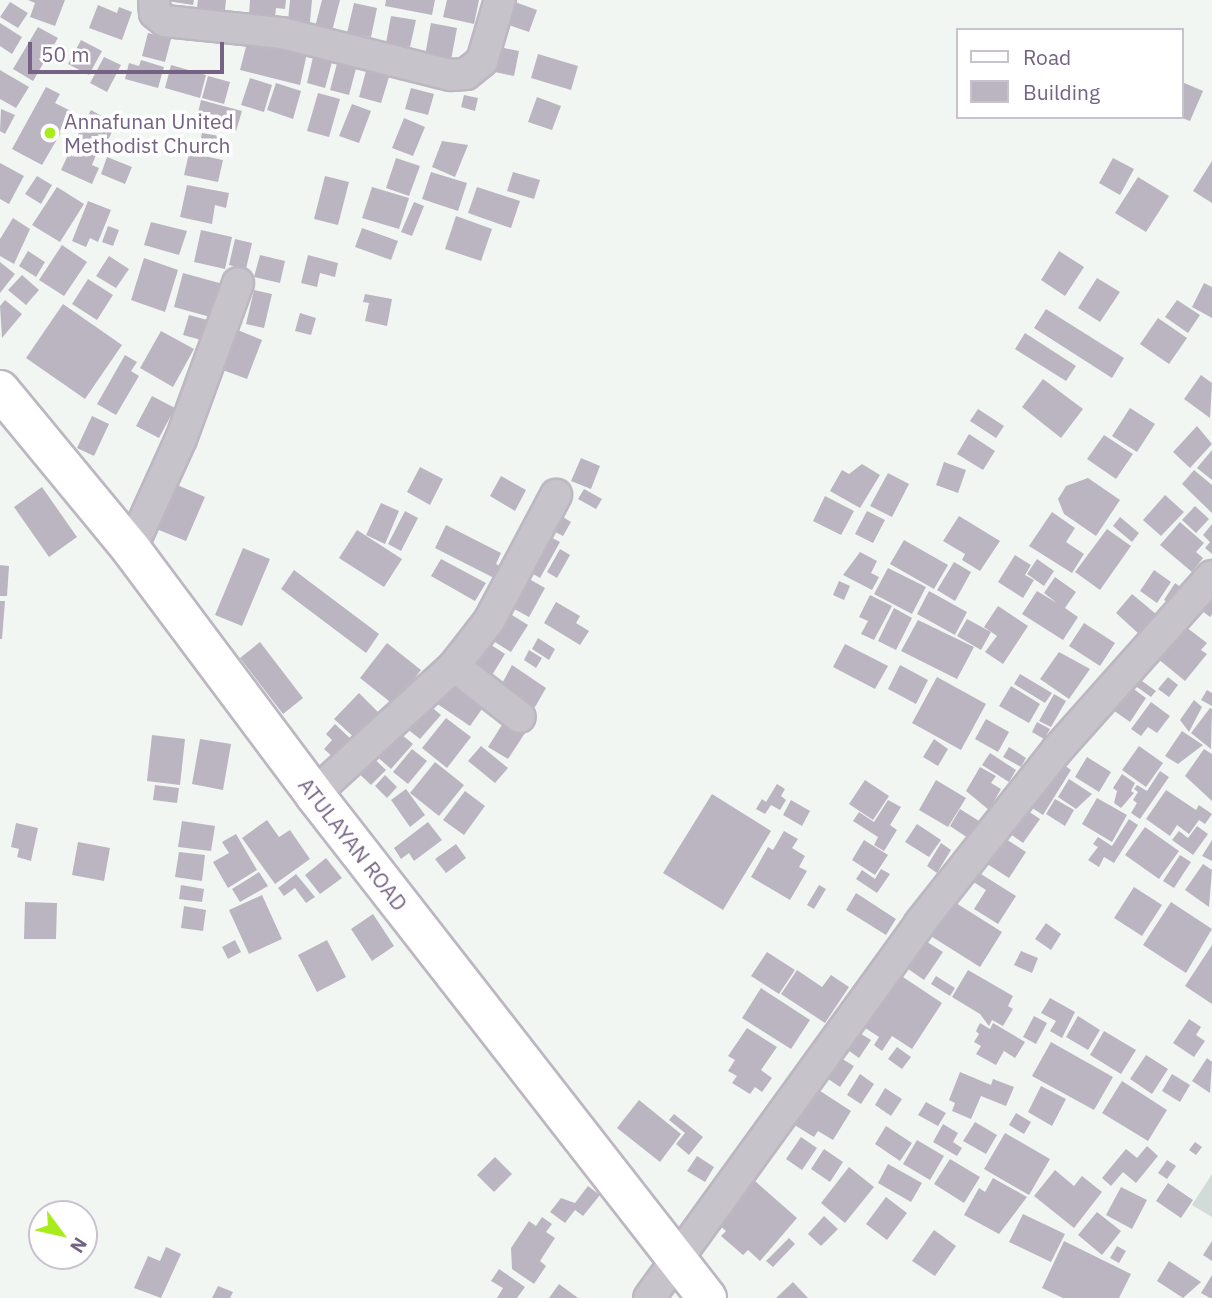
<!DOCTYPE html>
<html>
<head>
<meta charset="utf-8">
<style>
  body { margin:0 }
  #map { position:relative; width:1212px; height:1298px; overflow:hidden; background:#f2f6f3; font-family:"IBM Plex Sans",sans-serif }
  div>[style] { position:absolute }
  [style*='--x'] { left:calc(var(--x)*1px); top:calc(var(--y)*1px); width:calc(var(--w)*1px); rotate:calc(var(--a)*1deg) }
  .green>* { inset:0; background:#d1dbd8 }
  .building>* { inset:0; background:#bab5c0 }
  .roads { filter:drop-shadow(2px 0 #bcb7c1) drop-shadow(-2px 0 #bcb7c1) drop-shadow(0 2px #bcb7c1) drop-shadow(0 -2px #bcb7c1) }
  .street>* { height:30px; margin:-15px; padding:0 15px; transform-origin:15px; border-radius:15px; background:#c7c3ca }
  .secondary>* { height:38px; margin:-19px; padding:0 19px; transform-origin:19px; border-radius:19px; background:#fff }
  .dots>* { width:19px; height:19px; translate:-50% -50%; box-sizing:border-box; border:4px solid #fff; border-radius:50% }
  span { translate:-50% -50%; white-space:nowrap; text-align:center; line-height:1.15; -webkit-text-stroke:7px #fff; paint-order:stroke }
  .poi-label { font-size:21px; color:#756385 }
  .left { translate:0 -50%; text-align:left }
  .street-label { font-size:21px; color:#756385 }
  .legend { position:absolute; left:956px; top:28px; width:228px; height:91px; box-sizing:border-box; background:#fff; border:2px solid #c8c1ce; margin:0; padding:9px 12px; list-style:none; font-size:21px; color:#756385 }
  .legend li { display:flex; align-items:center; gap:14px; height:35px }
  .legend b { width:35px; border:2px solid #c8c1ce }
  .north { position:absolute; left:28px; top:1200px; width:70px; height:70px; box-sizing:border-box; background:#fff; border:2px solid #c8c1ce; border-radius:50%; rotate:123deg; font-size:19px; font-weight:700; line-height:28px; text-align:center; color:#756385 }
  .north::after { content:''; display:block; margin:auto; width:24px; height:32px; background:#a9ec1c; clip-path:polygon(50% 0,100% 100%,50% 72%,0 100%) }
  .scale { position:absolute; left:28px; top:42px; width:196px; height:32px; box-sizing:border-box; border:4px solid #756385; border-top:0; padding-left:9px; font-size:21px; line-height:24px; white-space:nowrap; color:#756385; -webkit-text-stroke:5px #fff; paint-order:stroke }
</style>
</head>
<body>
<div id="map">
  <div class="green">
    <i style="clip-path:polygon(1212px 1174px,1212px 1217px,1192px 1205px)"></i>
  </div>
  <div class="building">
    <i style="clip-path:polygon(28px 0,65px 0,55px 26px,30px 17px,35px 3px)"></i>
    <i style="clip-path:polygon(161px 0,194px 0,193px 5px)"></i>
    <i style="clip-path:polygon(198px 0,226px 0,225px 10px,197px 8px)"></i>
    <i style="clip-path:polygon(250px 0,286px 0,285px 9px,276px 8px,275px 17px,249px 15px)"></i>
    <i style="clip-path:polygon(290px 0,312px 0,310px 22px,288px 21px)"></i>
    <i style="clip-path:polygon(322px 0,340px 0,331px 35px,314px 31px)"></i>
    <i style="clip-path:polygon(386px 0,435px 0,432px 15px,385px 6px)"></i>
    <i style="clip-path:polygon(447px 0,479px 0,474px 24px,443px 17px)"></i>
    <i style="clip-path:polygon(10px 2px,28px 13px,18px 28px,0 17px)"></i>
    <i style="clip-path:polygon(515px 2px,537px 10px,529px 32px,506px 24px)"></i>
    <i style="clip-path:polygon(354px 3px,377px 8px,371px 37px,347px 33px)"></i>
    <i style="clip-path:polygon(98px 5px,117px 13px,119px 7px,132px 12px,122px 40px,89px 28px)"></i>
    <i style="clip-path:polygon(391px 16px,416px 20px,410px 47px,386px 43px)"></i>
    <i style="clip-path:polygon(0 23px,22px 37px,12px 54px,0 46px)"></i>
    <i style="clip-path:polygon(431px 23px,457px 28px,449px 71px,423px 66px)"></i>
    <i style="clip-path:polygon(38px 27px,58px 38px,33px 81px,13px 69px)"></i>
    <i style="clip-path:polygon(148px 33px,171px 39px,165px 62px,142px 56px)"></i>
    <i style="clip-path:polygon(248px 39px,307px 53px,300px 85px,240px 70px)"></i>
    <i style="clip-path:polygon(81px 40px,102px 51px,89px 75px,68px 64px)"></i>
    <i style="clip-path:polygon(495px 46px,519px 51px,514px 76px,490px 71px)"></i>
    <i style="clip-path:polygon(538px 54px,578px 66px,571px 90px,531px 78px)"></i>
    <i style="clip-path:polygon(339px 56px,358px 61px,349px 95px,330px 90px)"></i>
    <i style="clip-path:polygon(104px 57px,121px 65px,107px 92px,90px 83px)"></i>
    <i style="clip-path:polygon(313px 57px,332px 62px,325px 88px,307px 83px)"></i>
    <i style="clip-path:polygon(141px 60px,164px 67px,158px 88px,125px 79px,129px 63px,139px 66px)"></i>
    <i style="clip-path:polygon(171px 65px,206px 75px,200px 98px,165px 88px)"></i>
    <i style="clip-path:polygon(0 70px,29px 87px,16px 108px,0 99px)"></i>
    <i style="clip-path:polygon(366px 71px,389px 77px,381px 103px,359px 97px)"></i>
    <i style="clip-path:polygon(208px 76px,230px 82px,224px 104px,202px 98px)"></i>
    <i style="clip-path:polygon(250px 78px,272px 85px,264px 112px,241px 105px)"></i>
    <i style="clip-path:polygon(1182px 82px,1203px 91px,1190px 121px,1182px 118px)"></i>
    <i style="clip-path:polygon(276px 83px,301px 91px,293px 119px,267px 110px)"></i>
    <i style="clip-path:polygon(46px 87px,60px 94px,55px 103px,73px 112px,42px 165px,12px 149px)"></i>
    <i style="clip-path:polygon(411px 88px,434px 94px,428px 115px,405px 109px)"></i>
    <i style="clip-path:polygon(318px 93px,340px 99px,329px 137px,307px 131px)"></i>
    <i style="clip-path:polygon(464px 95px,478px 98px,475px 111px,461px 107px)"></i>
    <i style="clip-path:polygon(537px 97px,561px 106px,552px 130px,528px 122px)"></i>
    <i style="clip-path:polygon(201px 100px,242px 111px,236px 131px,197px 117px)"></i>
    <i style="clip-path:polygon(352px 104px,371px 111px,359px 143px,339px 136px)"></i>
    <i style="clip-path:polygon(1px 109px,15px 115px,5px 134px,0 131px)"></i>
    <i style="clip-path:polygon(91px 110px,116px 124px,102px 152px,76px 138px)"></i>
    <i style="clip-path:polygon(404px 118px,425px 127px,413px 156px,392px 148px)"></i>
    <i style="clip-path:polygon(202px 133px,225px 137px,221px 153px,199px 148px)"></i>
    <i style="clip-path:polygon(442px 141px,468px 145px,455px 177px,432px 167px)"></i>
    <i style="clip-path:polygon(73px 144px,96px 155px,92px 165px,99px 168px,92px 184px,61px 170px)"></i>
    <i style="clip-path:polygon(189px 153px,223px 160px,218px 182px,184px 175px)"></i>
    <i style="clip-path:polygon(107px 157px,132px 167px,125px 184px,101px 174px)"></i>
    <i style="clip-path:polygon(396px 158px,420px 166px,409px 196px,386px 188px)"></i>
    <i style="clip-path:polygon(1113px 158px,1134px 169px,1120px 195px,1099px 183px)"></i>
    <i style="clip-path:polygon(1212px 161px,1212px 203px,1193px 191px)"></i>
    <i style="clip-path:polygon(0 163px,24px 176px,9px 204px,0 199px)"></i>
    <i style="clip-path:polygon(431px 172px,467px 183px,458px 211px,422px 199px)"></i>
    <i style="clip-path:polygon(513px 172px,540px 180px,534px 199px,507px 191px)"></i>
    <i style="clip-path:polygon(37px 176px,52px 185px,41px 204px,25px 194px)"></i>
    <i style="clip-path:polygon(325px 176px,349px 182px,338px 225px,314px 219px)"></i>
    <i style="clip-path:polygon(1138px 177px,1169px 196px,1146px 232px,1115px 213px)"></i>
    <i style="clip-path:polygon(187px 185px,229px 193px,226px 208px,215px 205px,212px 224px,180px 217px)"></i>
    <i style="clip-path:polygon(57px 187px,84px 204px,60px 242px,32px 225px)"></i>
    <i style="clip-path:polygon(372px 187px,409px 198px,399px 229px,362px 218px)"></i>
    <i style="clip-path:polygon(477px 187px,520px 201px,511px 228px,468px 213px)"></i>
    <i style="clip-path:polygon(88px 201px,111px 210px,98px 242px,90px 238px,86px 247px,72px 241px)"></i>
    <i style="clip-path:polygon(414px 202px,424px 206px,412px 236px,401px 232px)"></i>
    <i style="clip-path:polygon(456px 216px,492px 229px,481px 261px,445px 249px)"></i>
    <i style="clip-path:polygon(13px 218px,30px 229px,14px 264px,0 256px,0 239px)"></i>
    <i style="clip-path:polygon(151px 222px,187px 231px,179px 255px,144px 245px)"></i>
    <i style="clip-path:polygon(108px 226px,119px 230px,113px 246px,102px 242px)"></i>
    <i style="clip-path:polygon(362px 228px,398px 241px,391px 260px,355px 247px)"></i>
    <i style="clip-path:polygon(201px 230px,232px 237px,225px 269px,194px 262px)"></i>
    <i style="clip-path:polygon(235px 239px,252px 243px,246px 269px,229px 265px)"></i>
    <i style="clip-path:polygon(62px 245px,87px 262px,64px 296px,39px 280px)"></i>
    <i style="clip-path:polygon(28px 251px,45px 262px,36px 277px,19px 266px)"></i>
    <i style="clip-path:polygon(1059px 251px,1084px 267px,1065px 296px,1041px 280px)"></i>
    <i style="clip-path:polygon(260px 255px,285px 261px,280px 283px,254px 277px)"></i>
    <i style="clip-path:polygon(308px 255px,338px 263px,335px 277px,320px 273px,317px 287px,301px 283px)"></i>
    <i style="clip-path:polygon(109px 256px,129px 269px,116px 288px,96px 276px)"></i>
    <i style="clip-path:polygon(144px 258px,178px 270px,165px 312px,131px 300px)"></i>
    <i style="clip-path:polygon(0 262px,15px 274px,0 293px)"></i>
    <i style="clip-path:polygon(183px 273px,223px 284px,214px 318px,174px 307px)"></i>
    <i style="clip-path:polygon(22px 275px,39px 290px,26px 305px,8px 290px)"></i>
    <i style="clip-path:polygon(1097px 278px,1120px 292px,1100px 322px,1078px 308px)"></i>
    <i style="clip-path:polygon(88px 279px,113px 295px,97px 320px,72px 304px)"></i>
    <i style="clip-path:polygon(1204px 283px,1212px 287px,1212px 318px,1192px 307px)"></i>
    <i style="clip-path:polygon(254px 290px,272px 294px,264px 328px,246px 324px)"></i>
    <i style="clip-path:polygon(365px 294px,392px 299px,387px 326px,365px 321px,369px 303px,363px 302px)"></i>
    <i style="clip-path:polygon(5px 300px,22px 314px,2px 338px,0 306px)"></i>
    <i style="clip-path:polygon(1177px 300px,1200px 315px,1188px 333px,1165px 317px)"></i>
    <i style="clip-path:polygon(63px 304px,122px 345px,85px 399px,26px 358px)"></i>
    <i style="clip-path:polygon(1046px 309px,1124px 358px,1112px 378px,1034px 328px)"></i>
    <i style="clip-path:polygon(300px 313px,316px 318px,311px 335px,295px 331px)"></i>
    <i style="clip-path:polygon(189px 315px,211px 321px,205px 341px,183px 335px)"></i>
    <i style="clip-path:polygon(1158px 318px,1187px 338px,1169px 364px,1140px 344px)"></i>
    <i style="clip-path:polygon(228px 326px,262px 340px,247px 379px,212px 366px)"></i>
    <i style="clip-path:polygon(161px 331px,194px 349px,173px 387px,140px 368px)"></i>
    <i style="clip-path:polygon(1025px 333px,1076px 366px,1066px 381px,1015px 349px)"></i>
    <i style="clip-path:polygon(125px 355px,137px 362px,131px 371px,139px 376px,116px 415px,97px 404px)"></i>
    <i style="clip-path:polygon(1201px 375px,1212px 383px,1210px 418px,1184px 399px)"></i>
    <i style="clip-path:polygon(1043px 379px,1083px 409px,1061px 438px,1022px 407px)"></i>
    <i style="clip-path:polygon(152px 396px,175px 408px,159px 438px,136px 426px)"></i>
    <i style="clip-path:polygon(1130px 408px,1155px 424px,1137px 452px,1112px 436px)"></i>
    <i style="clip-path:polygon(978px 409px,1004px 426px,996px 438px,970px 421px)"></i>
    <i style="clip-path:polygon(92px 416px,109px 424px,94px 456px,77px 448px)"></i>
    <i style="clip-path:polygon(1197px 426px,1212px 444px,1190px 468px,1173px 452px)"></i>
    <i style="clip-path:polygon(969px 434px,995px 451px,983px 470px,957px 454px)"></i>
    <i style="clip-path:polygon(1104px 435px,1133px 454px,1116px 479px,1087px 459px)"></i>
    <i style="clip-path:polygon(1212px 450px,1212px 480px,1197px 468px)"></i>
    <i style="clip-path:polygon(581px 458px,600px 466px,591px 489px,571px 481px)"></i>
    <i style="clip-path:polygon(944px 462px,966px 470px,958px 493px,936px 485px)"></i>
    <i style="clip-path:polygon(862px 464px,880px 475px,860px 508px,830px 491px,842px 470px,849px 474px)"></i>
    <i style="clip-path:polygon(420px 467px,443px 479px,430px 505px,407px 492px)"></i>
    <i style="clip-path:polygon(1194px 470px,1212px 485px,1212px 513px,1182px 484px)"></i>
    <i style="clip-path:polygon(888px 473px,909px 484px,892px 517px,870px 506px)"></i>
    <i style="clip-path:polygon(501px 476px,526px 490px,515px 511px,490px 496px)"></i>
    <i style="clip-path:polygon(1088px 478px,1120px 500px,1096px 536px,1064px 514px,1058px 499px,1066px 486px)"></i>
    <i style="clip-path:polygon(168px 481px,205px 497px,186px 541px,149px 526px)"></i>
    <i style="clip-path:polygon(42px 487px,77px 537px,49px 557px,14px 507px)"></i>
    <i style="clip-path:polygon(584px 489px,602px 499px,596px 509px,578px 499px)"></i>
    <i style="clip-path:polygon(1165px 495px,1184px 512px,1161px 536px,1143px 520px)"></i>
    <i style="clip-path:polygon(825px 496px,854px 511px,841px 535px,813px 521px)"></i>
    <i style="clip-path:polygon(381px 503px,399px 511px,385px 544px,366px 535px)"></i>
    <i style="clip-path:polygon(1195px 506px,1209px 519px,1196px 533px,1182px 520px)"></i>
    <i style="clip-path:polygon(405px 511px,418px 518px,401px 551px,388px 544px)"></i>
    <i style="clip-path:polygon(867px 511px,885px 520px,873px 543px,855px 534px)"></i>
    <i style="clip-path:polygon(555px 512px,571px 522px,563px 536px,546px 527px)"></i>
    <i style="clip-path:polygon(1052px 512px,1075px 528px,1066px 542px,1084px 554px,1072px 573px,1029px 546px)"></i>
    <i style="clip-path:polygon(959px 516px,1000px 541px,980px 571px,962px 560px,965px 554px,943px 541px)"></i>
    <i style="clip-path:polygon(1120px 517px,1139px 533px,1132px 542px,1113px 526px)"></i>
    <i style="clip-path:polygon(1180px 522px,1204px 543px,1196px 552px,1203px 558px,1192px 572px,1160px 545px)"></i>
    <i style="clip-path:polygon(1212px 524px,1212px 554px,1205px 548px,1210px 542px,1203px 535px)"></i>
    <i style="clip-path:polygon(446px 525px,501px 553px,496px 564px,504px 568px,498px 580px,435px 548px)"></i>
    <i style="clip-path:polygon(1107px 529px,1131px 546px,1100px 590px,1075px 572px)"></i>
    <i style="clip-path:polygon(357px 530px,402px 559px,384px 587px,339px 558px)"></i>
    <i style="clip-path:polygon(543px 533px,560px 542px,540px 578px,523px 568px)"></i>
    <i style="clip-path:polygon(904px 540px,948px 565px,934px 589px,890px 564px)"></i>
    <i style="clip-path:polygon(243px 548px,270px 559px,242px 626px,215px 615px)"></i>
    <i style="clip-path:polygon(560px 549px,570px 555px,557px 578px,547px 572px)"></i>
    <i style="clip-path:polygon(860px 552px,877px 561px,871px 573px,879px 577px,872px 590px,843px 575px)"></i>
    <i style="clip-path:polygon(1015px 555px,1031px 565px,1025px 575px,1034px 580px,1023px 598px,998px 582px)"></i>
    <i style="clip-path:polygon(441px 559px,486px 583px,475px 601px,431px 576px)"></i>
    <i style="clip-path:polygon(1037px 559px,1054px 571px,1044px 586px,1027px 574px)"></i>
    <i style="clip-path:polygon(954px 562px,971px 572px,955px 601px,937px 590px)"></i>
    <i style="clip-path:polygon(0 565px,9px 566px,7px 596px,0 596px)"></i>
    <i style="clip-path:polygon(888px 568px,926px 587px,912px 614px,874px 594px)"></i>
    <i style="clip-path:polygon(294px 570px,379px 634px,366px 653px,281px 589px)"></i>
    <i style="clip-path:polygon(1154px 570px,1171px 582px,1157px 603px,1140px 591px)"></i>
    <i style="clip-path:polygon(524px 576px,545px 588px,529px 617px,507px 605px)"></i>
    <i style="clip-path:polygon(1055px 577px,1076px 592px,1065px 608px,1078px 617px,1063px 640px,1022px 614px,1037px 591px,1057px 603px,1044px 593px)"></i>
    <i style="clip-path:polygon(839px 581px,850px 586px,844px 600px,833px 595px)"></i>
    <i style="clip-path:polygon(1175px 583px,1182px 588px,1171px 604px,1164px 600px)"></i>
    <i style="clip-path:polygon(929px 591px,967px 612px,955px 635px,917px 614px)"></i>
    <i style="clip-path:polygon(1132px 594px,1156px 614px,1139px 634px,1116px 613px)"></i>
    <i style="clip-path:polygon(870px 595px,892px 606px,874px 640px,861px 634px,868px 621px,859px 617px)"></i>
    <i style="clip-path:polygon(1212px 595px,1212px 614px,1210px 617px,1193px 604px)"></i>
    <i style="clip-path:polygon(0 601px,5px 601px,2px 639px,0 639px)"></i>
    <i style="clip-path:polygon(556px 602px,580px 616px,576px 623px,589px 631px,580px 645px,544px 623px)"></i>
    <i style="clip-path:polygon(998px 606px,1028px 626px,1003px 664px,985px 652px,997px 636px,984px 627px)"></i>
    <i style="clip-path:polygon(894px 608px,912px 618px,896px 650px,878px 641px)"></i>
    <i style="clip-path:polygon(504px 610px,528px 625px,511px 652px,487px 637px)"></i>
    <i style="clip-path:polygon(967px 619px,991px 632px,981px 650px,957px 636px)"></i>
    <i style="clip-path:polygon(918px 620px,974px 647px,957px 679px,901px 651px)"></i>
    <i style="clip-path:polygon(1084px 623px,1115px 643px,1100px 666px,1069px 646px)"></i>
    <i style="clip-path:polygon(1170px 627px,1180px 635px,1186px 627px,1207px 643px,1201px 650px,1207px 654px,1185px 681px,1157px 658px)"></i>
    <i style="clip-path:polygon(538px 638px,555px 649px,549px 660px,532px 649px)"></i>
    <i style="clip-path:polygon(482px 639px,505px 654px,492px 675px,469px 660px)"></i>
    <i style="clip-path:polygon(260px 642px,303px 698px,283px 714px,240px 658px)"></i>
    <i style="clip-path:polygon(387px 643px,421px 670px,394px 705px,360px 678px)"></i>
    <i style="clip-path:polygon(845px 644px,888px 666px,875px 689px,833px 667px)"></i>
    <i style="clip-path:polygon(529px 650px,542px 658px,536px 668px,524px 660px)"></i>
    <i style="clip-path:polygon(1059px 652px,1090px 669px,1069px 699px,1040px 679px)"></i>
    <i style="clip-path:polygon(512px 665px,546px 688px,535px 707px,498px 691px)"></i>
    <i style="clip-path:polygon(900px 665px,928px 680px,916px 704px,888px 689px)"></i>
    <i style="clip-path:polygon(1020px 674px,1052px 693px,1045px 703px,1014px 684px)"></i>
    <i style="clip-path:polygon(450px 676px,487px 702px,470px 726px,433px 701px)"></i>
    <i style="clip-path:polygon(1135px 676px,1156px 691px,1151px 697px,1130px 682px)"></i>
    <i style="clip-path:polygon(937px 677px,986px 704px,961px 750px,912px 723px)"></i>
    <i style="clip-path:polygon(1168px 677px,1178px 685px,1169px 697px,1158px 689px)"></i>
    <i style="clip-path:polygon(1120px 679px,1146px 698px,1130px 722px,1103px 703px)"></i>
    <i style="clip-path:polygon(1011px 686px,1040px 704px,1029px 723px,999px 706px)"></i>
    <i style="clip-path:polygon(1207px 690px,1212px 693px,1212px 706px,1201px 700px)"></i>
    <i style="clip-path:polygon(359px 693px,382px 716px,358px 741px,334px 719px)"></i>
    <i style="clip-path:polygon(1054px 694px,1066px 701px,1051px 727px,1039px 721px)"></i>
    <i style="clip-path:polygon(422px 699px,441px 715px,420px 739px,401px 724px)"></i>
    <i style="clip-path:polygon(1194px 700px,1202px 707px,1189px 732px,1180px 720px)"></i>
    <i style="clip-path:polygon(1151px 702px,1170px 716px,1157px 733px,1148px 727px,1141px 736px,1131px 729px)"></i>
    <i style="clip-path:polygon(1210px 708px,1212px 709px,1211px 749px,1191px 733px)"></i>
    <i style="clip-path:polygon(446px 718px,471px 737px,447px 768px,422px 748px)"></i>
    <i style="clip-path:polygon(986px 719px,1009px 732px,998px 752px,975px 739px)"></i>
    <i style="clip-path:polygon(505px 720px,525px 733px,508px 759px,488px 747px)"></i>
    <i style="clip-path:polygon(1037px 722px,1050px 729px,1044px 739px,1032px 732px)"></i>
    <i style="clip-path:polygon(335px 724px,354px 742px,336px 760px,324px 749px,332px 740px,326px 734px)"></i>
    <i style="clip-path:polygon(395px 729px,413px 744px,391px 769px,374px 754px)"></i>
    <i style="clip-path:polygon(1182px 731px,1203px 745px,1178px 764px,1165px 756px)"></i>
    <i style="clip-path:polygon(152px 735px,185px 739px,180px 785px,147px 781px)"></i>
    <i style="clip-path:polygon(200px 739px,231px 744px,223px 790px,192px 784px)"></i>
    <i style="clip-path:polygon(934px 739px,948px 749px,938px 766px,923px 757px)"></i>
    <i style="clip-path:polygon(481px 746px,508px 768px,495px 783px,468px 761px)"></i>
    <i style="clip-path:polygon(1139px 746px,1163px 763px,1146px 787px,1122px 770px)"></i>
    <i style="clip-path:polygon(1009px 747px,1026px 758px,1021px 767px,1003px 757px)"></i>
    <i style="clip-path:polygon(412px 749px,427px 761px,408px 784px,393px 772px)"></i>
    <i style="clip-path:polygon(1204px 749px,1212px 754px,1212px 801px,1185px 776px)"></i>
    <i style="clip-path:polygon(367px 752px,386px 770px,371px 785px,352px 767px)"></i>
    <i style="clip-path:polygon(990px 753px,1016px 770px,1009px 782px,982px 765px)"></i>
    <i style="clip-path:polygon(1087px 757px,1111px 772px,1099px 792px,1075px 777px)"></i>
    <i style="clip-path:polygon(435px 762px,464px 785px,439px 816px,410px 793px)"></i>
    <i style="clip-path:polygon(1064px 765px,1071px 770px,1043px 815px,1026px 804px,1049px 767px,1059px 774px)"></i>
    <i style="clip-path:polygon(980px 767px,996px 776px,991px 783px,1001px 789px,989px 810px,966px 791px)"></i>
    <i style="clip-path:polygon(1160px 771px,1169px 777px,1140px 819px,1131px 813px,1137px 803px,1133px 800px,1138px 792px,1134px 789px,1137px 785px,1147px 791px)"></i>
    <i style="clip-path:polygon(1122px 774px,1135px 783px,1131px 791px,1134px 793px,1121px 808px,1114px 803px,1117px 791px,1113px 788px)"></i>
    <i style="clip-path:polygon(385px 775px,397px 787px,387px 798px,375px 786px)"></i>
    <i style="clip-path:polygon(1069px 779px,1092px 794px,1076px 809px,1058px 797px)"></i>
    <i style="clip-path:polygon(865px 780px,889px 796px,873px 820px,849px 804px)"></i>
    <i style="clip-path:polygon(936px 780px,966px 798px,948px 827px,919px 810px)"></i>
    <i style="clip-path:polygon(777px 784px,785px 789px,781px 796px,786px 800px,780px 810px,771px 805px,765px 814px,756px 809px,762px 799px,766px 802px)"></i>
    <i style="clip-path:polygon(155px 785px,179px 788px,177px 803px,153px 800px)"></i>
    <i style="clip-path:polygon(406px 789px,425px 815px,410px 827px,391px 800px)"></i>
    <i style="clip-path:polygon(1166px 790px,1196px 810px,1199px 805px,1212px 814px,1205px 824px,1199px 820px,1189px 834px,1177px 825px,1170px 836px,1146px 819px)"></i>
    <i style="clip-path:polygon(465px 791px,485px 806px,464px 835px,443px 820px)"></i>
    <i style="clip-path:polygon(712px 794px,771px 831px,723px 910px,663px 873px)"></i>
    <i style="clip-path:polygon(1097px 798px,1127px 815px,1112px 842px,1082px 824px)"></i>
    <i style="clip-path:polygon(1055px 799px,1074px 810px,1065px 826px,1046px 814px)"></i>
    <i style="clip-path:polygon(791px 800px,810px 811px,802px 826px,783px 815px)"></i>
    <i style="clip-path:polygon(888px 800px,901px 807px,890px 825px,897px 830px,884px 851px,874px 845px,878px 837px,853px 821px,859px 812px,874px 822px)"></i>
    <i style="clip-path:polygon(1022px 807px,1040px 819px,1023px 843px,1006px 831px)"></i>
    <i style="clip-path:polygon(960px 809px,979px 821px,968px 838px,950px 826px)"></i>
    <i style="clip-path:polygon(1129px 819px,1138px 825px,1114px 863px,1104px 857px,1099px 867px,1088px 860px,1098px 847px,1093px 844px,1098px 837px,1112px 846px)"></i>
    <i style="clip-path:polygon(267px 820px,279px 837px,290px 830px,310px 859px,275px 884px,242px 838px)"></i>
    <i style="clip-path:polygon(182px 821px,215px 826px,211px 851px,178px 847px)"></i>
    <i style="clip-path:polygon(428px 822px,442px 840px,414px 861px,409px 853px,401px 859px,394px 848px)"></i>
    <i style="clip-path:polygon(16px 823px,38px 828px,31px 861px,17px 857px,19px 849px,11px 847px)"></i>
    <i style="clip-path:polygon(917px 824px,941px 840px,929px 857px,905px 842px)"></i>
    <i style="clip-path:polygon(1197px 826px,1208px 834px,1193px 855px,1172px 840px,1179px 831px,1188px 838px)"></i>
    <i style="clip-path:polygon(1145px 827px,1179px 851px,1159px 879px,1125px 855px)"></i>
    <i style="clip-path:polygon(784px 831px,798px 839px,792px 848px,805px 856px,799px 867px,807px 871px,790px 900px,751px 877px,768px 847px,773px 850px)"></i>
    <i style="clip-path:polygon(236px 834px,257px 870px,228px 888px,213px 862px,229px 853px,222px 842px)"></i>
    <i style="clip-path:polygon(998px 834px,1026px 852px,1009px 878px,981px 860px)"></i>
    <i style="clip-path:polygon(864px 840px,888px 855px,875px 875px,852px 860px)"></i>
    <i style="clip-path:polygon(1212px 840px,1212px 861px,1202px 856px)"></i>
    <i style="clip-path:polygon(78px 842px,110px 848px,104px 881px,72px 875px)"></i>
    <i style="clip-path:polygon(941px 843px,951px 850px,937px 873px,927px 866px)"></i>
    <i style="clip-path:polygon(456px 844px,466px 858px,446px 873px,435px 859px)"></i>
    <i style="clip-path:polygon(179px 852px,205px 855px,202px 881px,175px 877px)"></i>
    <i style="clip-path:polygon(1180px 855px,1191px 862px,1174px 888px,1163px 881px)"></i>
    <i style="clip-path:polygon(326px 858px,342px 878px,320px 894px,305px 875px)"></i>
    <i style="clip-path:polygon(1203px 864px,1212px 870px,1209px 907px,1185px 890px)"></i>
    <i style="clip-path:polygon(881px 869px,890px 874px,877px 893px,856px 879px,862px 870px,875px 879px)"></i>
    <i style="clip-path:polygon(973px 869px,1016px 896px,998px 924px,974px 909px,986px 890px,967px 878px)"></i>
    <i style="clip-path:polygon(259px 872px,268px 886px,240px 902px,232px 889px)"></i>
    <i style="clip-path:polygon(296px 874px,315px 897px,306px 903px,295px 888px,284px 896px,278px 888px)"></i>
    <i style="clip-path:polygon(181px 885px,204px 889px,202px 902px,179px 899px)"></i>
    <i style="clip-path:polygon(819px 885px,826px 889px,814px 909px,807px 905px)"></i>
    <i style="clip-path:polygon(1134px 887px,1162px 905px,1142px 936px,1114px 918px)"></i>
    <i style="clip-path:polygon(856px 893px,896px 919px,886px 935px,846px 910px)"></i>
    <i style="clip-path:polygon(262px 895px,282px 939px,249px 954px,229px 910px)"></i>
    <i style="clip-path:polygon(948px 898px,1002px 932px,980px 967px,926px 933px)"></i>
    <i style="clip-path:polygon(25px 902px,57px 903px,56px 939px,24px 939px)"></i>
    <i style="clip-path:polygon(1171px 902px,1212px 929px,1186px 973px,1143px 945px)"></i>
    <i style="clip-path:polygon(184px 906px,206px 910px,203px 931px,181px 928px)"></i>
    <i style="clip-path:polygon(373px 914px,394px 946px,372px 961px,351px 929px)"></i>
    <i style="clip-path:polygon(1046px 923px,1061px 934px,1051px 950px,1035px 939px)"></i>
    <i style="clip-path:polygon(916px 935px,943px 952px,924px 980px,898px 962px)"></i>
    <i style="clip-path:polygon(235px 940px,241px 952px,228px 959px,222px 947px)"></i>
    <i style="clip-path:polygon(327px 940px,346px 977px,317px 992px,298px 955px)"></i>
    <i style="clip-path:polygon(1212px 945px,1212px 1004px,1185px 986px)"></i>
    <i style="clip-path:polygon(1021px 951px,1038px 958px,1032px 973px,1014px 965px)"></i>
    <i style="clip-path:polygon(767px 952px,795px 970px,779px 994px,751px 976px)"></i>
    <i style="clip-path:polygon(891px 969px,942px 1003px,912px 1049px,892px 1036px,882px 1051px,874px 1045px,879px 1037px,856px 1022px)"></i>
    <i style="clip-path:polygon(797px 970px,822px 987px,831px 975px,849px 987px,825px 1023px,781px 994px)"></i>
    <i style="clip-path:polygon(968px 970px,1013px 996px,1008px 1006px,1013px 1009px,1003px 1026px,992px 1020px,989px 1026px,980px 1014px,952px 997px)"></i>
    <i style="clip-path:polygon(936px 976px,955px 988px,950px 996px,931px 984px)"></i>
    <i style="clip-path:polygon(761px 988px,810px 1020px,791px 1049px,742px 1018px)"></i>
    <i style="clip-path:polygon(1050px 998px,1075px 1012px,1062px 1038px,1050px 1031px,1056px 1021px,1041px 1013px)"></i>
    <i style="clip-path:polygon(1034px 1016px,1047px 1023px,1036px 1044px,1023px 1037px)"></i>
    <i style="clip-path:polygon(1078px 1016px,1100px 1030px,1088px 1050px,1066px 1037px)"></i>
    <i style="clip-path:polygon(1189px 1019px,1201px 1027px,1196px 1035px,1205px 1041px,1194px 1057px,1173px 1043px)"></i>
    <i style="clip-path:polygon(980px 1023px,990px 1029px,993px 1023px,1025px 1042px,1015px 1058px,1004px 1051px,996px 1065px,976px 1054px,981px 1046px,974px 1042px,979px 1034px,976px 1031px)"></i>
    <i style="clip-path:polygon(747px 1028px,777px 1047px,761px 1070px,772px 1078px,762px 1092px,755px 1087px,750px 1094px,732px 1083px,737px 1076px,728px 1071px,735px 1060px,728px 1056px)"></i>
    <i style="clip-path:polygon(853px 1029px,871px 1040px,859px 1058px,842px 1046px)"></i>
    <i style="clip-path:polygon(1104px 1031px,1136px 1050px,1121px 1074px,1090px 1055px)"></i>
    <i style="clip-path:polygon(1051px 1042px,1113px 1077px,1094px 1110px,1032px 1076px)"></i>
    <i style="clip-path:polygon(897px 1047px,911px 1057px,902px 1069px,888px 1059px)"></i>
    <i style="clip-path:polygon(834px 1054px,854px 1066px,840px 1087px,821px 1074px)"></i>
    <i style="clip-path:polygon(1146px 1055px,1168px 1069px,1152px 1094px,1130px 1079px)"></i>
    <i style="clip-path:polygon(1207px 1058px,1212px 1062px,1210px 1093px,1192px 1081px)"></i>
    <i style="clip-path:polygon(960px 1072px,991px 1085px,993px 1079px,1014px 1087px,1006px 1106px,981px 1096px,971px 1119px,952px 1111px,955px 1103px,949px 1100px)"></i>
    <i style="clip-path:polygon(860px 1074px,874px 1084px,861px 1104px,847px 1095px)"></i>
    <i style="clip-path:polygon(1172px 1074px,1190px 1085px,1180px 1102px,1162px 1091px)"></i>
    <i style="clip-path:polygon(1122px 1081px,1167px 1110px,1148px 1141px,1102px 1113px)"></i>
    <i style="clip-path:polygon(811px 1085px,851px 1111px,833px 1140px,818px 1131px,814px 1137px,788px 1121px)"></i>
    <i style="clip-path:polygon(1041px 1086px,1066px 1099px,1052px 1126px,1028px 1112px)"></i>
    <i style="clip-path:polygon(885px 1088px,902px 1099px,891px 1116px,875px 1105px)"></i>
    <i style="clip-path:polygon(639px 1100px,681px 1134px,660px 1162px,617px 1128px)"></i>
    <i style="clip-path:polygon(926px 1102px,946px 1113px,938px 1126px,918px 1115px)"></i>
    <i style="clip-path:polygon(1016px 1113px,1031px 1122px,1024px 1134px,1009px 1125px)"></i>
    <i style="clip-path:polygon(674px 1114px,703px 1137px,689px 1155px,676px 1144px,685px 1133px,669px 1120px)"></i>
    <i style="clip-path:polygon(975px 1122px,997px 1135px,986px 1154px,963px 1141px)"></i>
    <i style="clip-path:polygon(943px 1124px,958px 1133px,953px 1142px,962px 1148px,957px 1156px,933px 1142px)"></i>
    <i style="clip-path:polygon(886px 1126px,912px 1143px,900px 1161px,875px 1144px)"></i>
    <i style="clip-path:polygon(1005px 1133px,1050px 1159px,1029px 1195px,984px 1169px)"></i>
    <i style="clip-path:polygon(801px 1137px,817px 1148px,802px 1170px,786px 1159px)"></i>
    <i style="clip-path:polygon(917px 1140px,944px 1156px,930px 1180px,903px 1164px)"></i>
    <i style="clip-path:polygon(1195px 1142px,1202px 1147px,1196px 1155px,1189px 1150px)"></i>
    <i style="clip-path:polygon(1147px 1146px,1158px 1156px,1136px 1183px,1123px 1172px,1111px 1186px,1102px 1178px,1126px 1149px,1137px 1158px)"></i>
    <i style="clip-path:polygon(824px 1149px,843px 1162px,830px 1182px,811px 1169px)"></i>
    <i style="clip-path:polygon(697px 1156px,714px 1167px,705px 1182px,687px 1171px)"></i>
    <i style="clip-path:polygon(495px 1157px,512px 1174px,494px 1192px,477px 1175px)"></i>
    <i style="clip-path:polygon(950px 1159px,980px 1177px,964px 1203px,934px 1184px)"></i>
    <i style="clip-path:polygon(1167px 1160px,1176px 1166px,1167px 1179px,1158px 1173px)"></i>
    <i style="clip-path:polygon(888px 1164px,922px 1183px,911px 1202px,878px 1183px)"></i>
    <i style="clip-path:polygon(849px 1167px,874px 1187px,845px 1223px,821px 1203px)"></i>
    <i style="clip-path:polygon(1055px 1170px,1074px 1186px,1082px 1176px,1102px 1192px,1074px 1228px,1034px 1196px)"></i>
    <i style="clip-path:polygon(993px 1178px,1027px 1197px,999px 1234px,964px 1215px,979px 1188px,985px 1192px)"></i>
    <i style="clip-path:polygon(755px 1181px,797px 1218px,760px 1261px,748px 1250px,743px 1255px,721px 1236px,726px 1231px,718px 1224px)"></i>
    <i style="clip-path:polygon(1168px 1183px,1193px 1200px,1181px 1218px,1156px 1201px)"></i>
    <i style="clip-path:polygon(588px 1186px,600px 1195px,583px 1216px,575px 1210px,565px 1223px,550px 1212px,561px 1198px,575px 1203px)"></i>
    <i style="clip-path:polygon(1121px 1187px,1147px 1200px,1132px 1229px,1106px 1215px)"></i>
    <i style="clip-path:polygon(886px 1197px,907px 1213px,887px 1240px,866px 1224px)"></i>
    <i style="clip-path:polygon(1097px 1212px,1121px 1231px,1102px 1255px,1078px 1235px)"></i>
    <i style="clip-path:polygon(1023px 1214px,1065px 1234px,1051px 1262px,1009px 1242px)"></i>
    <i style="clip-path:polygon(824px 1216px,838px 1229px,821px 1246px,808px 1234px)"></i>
    <i style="clip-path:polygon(542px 1217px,552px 1224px,546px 1232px,555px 1238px,540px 1261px,546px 1266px,534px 1284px,512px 1269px,511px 1248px,529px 1221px,536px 1226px)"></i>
    <i style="clip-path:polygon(934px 1230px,956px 1246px,935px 1276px,912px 1261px)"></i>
    <i style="clip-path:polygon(789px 1238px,795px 1244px,773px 1267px,766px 1261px)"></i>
    <i style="clip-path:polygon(1064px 1241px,1131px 1274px,1119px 1298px,1063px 1298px,1042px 1288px)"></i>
    <i style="clip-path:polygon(1212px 1241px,1212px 1261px,1203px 1255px)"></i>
    <i style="clip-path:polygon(1117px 1246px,1126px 1251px,1119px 1263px,1110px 1258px)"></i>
    <i style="clip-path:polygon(166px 1247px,181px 1254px,161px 1298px,134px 1288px,148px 1256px,160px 1261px)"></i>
    <i style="clip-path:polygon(1169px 1261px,1201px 1282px,1183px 1298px,1157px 1281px)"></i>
    <i style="clip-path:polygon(499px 1269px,525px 1287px,517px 1298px,497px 1298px,503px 1288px,491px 1281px)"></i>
    <i style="clip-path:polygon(1212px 1275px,1212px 1298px,1210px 1298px,1201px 1293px)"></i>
    <i style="clip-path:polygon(793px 1282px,808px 1298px,776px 1298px)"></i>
    <i style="clip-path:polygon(559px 1284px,578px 1298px,549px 1298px)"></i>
    <i style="clip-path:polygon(218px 1286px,233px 1292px,230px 1298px,212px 1298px)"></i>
  </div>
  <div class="roads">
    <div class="street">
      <i style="--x:154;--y:0;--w:13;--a:86"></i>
      <i style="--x:155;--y:13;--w:13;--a:39"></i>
      <i style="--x:165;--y:21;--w:118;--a:5.9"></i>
      <i style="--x:282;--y:33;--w:174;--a:14"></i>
      <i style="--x:451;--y:75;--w:15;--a:-4"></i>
      <i style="--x:466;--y:74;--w:21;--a:-39"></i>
      <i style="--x:482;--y:61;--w:64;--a:-73.6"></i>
      <i style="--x:131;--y:549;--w:121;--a:-65.6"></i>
      <i style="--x:181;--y:439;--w:166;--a:-69.9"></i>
      <i style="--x:454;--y:666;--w:83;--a:37.7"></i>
      <i style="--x:314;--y:794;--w:190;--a:-42.4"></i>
      <i style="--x:454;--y:666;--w:57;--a:-52.1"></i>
      <i style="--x:489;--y:621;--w:143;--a:-62"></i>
      <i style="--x:649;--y:1298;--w:463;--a:-54.1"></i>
      <i style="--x:920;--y:923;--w:221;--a:-51.6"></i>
      <i style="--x:1057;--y:750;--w:233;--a:-48.3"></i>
    </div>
    <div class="secondary">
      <i style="--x:0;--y:390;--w:206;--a:50.5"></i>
      <i style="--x:131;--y:549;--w:306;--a:53.2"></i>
      <i style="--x:314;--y:794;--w:639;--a:52.05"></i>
    </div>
  </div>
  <div class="dots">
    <i style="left:50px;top:133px;background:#a9ec1c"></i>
  </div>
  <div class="poi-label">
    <span class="left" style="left:64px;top:133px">Annafunan United<br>Methodist Church</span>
  </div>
  <div class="street-label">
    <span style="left:353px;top:844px;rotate:52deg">ATULAYAN ROAD</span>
  </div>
  <ul class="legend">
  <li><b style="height:9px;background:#fff"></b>Road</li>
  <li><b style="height:19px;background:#bab5c0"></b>Building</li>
  </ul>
  <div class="north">N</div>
  <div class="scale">50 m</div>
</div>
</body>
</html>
